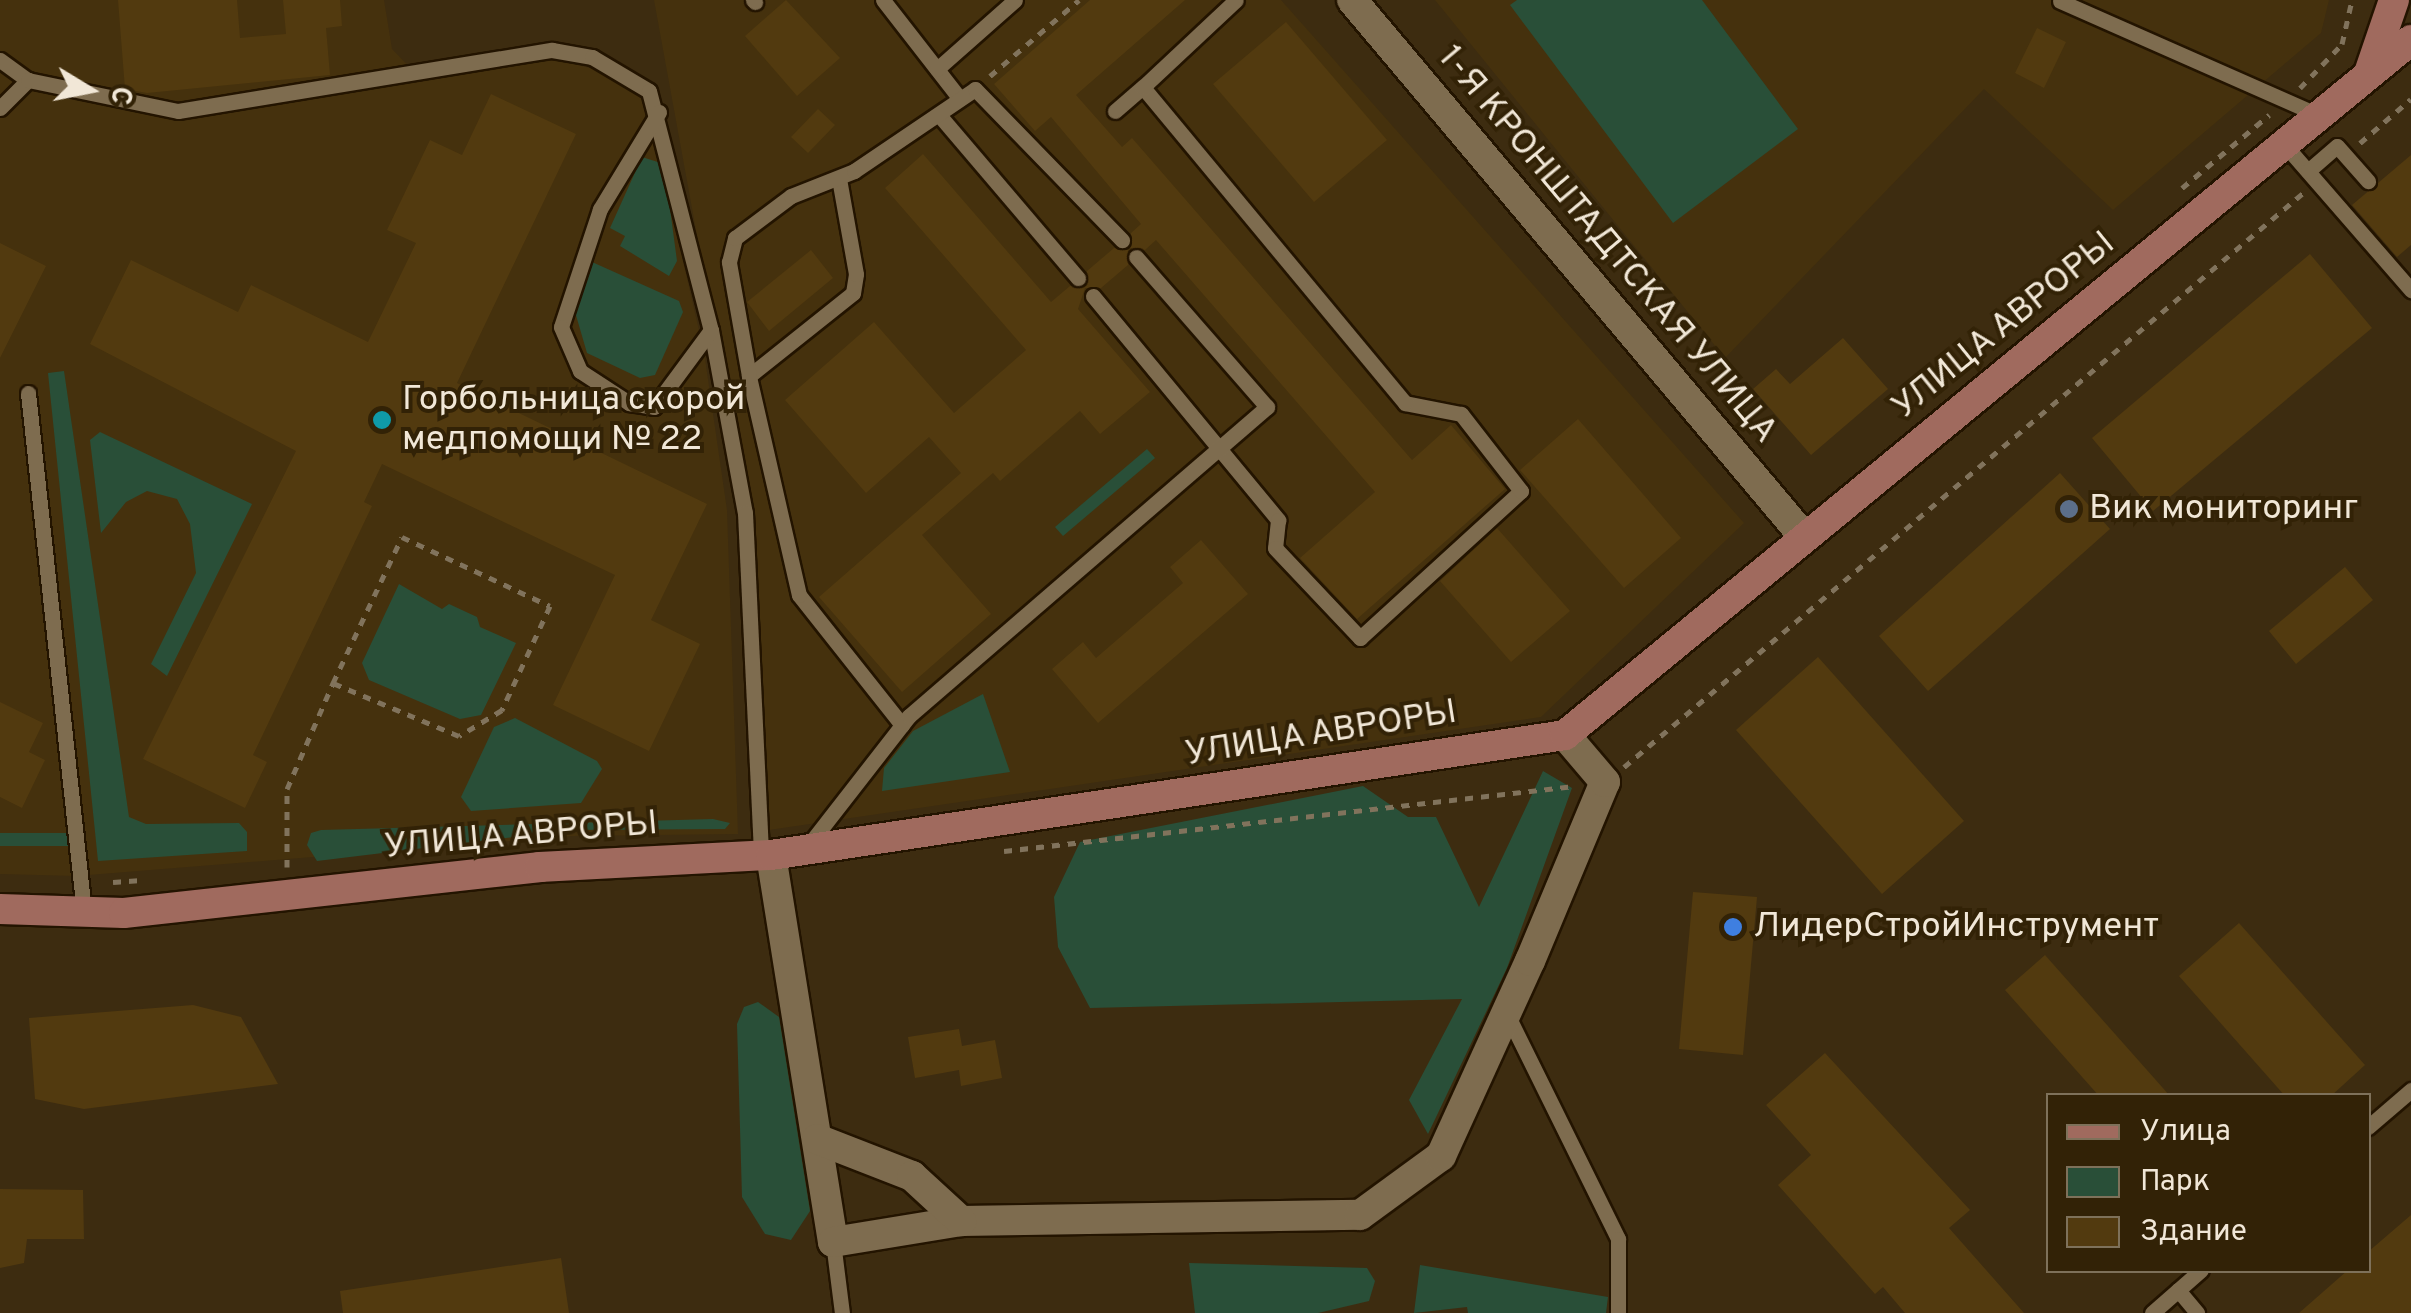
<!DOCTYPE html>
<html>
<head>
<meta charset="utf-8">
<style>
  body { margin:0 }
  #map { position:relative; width:2411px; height:1313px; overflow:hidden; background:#3d2c10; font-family:Overpass,sans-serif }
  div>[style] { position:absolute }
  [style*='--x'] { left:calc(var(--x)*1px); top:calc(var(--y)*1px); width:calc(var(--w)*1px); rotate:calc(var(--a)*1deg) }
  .built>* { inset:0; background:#45310d }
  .green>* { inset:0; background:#294f38 }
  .building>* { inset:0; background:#523a0f }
  .path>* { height:5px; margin-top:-2.5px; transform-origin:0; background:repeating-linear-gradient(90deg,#81735c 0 8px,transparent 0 16px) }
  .roads { filter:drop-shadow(2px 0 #231400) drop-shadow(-2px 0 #231400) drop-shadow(0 2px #231400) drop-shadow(0 -2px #231400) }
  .lane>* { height:15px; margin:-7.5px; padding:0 7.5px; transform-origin:7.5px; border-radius:7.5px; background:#7e6c4f }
  .street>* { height:30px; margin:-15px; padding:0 15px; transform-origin:15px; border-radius:15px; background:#7e6c4f }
  .secondary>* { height:30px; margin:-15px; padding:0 15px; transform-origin:15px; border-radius:15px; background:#a06a5e }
  .dots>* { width:28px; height:28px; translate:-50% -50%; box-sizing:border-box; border:5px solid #322206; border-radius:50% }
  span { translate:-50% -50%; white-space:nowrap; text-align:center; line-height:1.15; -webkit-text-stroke:8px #322206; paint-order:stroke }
  .street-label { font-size:35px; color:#f1e7d7 }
  .poi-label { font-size:35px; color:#f1e7d7 }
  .left { translate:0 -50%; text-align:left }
  .legend { position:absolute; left:2046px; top:1093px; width:325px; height:180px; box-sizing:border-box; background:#322206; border:2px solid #7e715a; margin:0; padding:12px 18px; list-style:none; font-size:30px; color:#f1e7d7 }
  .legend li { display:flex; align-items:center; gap:20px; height:50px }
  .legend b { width:50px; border:2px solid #7e715a }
  .north { position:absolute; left:40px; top:40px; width:100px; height:100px; -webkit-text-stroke:8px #322206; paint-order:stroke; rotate:100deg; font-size:28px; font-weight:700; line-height:40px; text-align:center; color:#f1e7d7 }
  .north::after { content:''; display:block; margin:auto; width:35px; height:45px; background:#f1e7d7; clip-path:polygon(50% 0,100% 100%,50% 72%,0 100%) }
</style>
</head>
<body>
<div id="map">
  <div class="built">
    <i style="clip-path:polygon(0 0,384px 0,392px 49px,421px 79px,550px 58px,618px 75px,645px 97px,704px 352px,727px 510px,738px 834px,572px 836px,76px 876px,0 874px)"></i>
    <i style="clip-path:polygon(654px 0,1281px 0,1744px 523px,1541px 717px,756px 832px,744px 493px)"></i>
    <i style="clip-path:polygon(1435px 0,2329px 0,2321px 33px,2113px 210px,1984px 89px,1725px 358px)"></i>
  </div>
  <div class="green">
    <i style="clip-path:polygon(1517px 0,1702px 0,1798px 129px,1673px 223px,1510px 5px)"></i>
    <i style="clip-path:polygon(642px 157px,664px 164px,677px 261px,669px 276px,620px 246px,625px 236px,610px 228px)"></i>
    <i style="clip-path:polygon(592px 262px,679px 301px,683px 312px,655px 375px,640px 378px,587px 353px,573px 305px)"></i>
    <i style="clip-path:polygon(64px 371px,129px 817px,146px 824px,239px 823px,247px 832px,247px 851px,98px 861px,48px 373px)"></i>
    <i style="clip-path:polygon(100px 432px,252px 504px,167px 676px,151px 664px,196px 573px,190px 524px,177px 499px,147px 491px,126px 502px,101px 533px,90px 440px)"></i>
    <i style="clip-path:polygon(1147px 449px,1155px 458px,1063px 536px,1055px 527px)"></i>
    <i style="clip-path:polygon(399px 584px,442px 609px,449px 604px,477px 617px,480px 627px,516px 643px,481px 715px,460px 719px,369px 680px,362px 663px)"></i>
    <i style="clip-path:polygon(983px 694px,1010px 772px,882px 791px,884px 768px,913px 731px)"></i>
    <i style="clip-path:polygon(515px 718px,597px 761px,602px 769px,581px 803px,471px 811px,461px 797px,494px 727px)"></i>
    <i style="clip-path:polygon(1543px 771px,1572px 788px,1507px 968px,1428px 1134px,1409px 1100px,1462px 999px,1090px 1008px,1058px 947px,1054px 897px,1080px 842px,1363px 786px,1408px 817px,1436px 817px,1479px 907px)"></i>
    <i style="clip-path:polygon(713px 819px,730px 823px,725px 829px,571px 830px,317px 861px,307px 845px,311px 833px,321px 830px)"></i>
    <i style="clip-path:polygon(0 833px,66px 833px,71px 846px,0 846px)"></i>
    <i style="clip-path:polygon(758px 1002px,779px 1017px,810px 1211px,791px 1240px,765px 1234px,742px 1197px,737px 1024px,744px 1007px)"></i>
    <i style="clip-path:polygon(1189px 1263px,1367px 1268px,1375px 1281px,1369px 1301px,1318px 1313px,1195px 1313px)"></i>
    <i style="clip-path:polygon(1420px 1265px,1608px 1297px,1606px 1313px,1468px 1313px,1467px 1307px,1414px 1313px)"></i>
  </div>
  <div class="building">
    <i style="clip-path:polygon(118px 0,237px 0,240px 38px,286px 34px,283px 0,340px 0,342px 26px,326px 28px,330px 75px,147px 93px,125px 89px)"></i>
    <i style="clip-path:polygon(786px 0,840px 58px,797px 96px,745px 36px)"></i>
    <i style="clip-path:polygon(1090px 0,1185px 0,1076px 95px,1122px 147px,1132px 138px,1412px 460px,1451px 425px,1505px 489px,1357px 619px,1300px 558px,1375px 492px,1156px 240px,1145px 250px,1130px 248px,1131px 233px,1141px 224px,1051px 117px,1035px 131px,994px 84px)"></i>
    <i style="clip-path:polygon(1286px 22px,1387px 140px,1314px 202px,1213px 84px)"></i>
    <i style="clip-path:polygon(2037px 28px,2066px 42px,2044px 88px,2015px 73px)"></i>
    <i style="clip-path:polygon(491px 94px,576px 134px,457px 383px,707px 504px,651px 620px,700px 644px,649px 751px,553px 705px,615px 575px,382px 464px,364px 502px,372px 506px,253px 755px,267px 762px,245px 808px,143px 759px,296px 451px,90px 344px,131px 260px,238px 312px,251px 285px,368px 342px,416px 243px,387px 230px,430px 140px,462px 155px)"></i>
    <i style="clip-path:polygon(818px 109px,835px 125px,808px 153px,791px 137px)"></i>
    <i style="clip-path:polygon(923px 154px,1051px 302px,1070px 286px,1086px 286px,1087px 271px,1114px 248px,1128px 249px,1128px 265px,1101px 288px,1085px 288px,1078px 309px,1150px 392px,1100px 434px,1080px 411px,1000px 481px,993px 473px,922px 535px,991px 614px,902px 692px,819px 597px,961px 473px,929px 437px,866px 493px,785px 400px,874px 322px,954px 413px,1026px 350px,885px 188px)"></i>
    <i style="clip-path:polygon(2411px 155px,2411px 245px,2397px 257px,2352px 205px)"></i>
    <i style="clip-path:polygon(0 243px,46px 266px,0 358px)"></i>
    <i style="clip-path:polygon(811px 250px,833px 278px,769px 331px,747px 302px)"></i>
    <i style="clip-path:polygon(2310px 254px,2372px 328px,2153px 511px,2092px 438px)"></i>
    <i style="clip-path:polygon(1843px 338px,1888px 389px,1811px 455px,1753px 389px,1776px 369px,1790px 384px)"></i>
    <i style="clip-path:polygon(1578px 419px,1681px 538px,1624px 588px,1520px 470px)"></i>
    <i style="clip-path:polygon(2060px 473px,2110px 529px,1928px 691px,1879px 636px)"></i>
    <i style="clip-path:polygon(1497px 528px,1570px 611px,1511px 662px,1440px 581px)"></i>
    <i style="clip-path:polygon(1201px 540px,1248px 594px,1098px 723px,1052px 669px,1083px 642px,1096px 658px,1183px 583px,1170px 567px)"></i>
    <i style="clip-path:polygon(2345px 567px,2373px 600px,2296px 664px,2269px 631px)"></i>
    <i style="clip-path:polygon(1818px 657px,1964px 821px,1882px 894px,1736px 730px)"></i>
    <i style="clip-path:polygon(0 702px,43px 723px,29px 752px,45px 760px,22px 808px,0 797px)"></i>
    <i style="clip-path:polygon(1693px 892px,1757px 897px,1743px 1055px,1679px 1049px)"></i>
    <i style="clip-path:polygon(2239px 923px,2365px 1065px,2331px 1096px,2285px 1096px,2179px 976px)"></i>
    <i style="clip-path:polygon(2045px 955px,2170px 1096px,2099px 1096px,2005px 990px)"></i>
    <i style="clip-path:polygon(193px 1005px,241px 1017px,278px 1084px,84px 1109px,35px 1099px,29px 1018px)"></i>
    <i style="clip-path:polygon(959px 1029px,962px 1046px,995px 1040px,1002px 1078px,961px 1086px,959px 1070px,915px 1078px,908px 1037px)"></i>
    <i style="clip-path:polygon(1825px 1053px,1970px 1210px,1949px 1228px,2024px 1313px,1905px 1313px,1883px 1287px,1875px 1294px,1778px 1185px,1811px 1155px,1766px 1105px)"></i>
    <i style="clip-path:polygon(0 1189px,83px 1190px,84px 1239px,27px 1239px,24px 1263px,0 1268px)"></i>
    <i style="clip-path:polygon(2411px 1215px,2411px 1313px,2299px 1313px,2348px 1270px,2368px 1270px,2368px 1252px)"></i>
    <i style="clip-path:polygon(561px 1258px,569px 1313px,343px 1313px,340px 1291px)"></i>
  </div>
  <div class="path">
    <i style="--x:990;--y:76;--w:117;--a:-40.5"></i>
    <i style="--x:2300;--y:88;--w:61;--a:-46.3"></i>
    <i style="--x:2342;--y:44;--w:45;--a:-77.2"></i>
    <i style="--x:2360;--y:143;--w:67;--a:-40.8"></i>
    <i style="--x:2182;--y:188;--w:114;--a:-40"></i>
    <i style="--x:1624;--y:767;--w:889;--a:-40.21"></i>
    <i style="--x:1004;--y:851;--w:574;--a:-6.51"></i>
    <i style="--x:287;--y:867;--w:78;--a:-90"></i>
    <i style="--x:287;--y:789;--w:116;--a:-66.5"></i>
    <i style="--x:333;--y:683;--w:161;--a:-64.7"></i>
    <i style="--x:402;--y:537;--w:163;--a:25"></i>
    <i style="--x:550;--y:606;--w:115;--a:114.8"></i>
    <i style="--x:502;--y:710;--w:50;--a:148.8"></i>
    <i style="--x:459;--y:736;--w:137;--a:-157.2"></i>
    <i style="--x:113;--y:882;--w:29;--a:-4"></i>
  </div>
  <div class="roads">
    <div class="lane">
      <i style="--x:753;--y:0;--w:3;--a:45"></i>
      <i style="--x:883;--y:0;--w:125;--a:52.1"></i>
      <i style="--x:2060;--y:1;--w:285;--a:23.8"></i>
      <i style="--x:0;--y:60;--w:34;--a:36"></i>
      <i style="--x:937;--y:69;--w:104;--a:-41.5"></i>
      <i style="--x:0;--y:108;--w:40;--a:-45"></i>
      <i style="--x:28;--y:80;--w:153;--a:11.7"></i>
      <i style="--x:178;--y:111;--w:379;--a:-9.3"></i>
      <i style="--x:552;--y:50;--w:41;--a:9.9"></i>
      <i style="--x:592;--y:57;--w:66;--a:30.8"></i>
      <i style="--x:649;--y:91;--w:247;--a:75.5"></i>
      <i style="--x:711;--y:330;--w:186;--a:79.5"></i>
      <i style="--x:745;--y:513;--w:342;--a:87.3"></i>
      <i style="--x:1115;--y:111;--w:37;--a:-41"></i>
      <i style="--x:659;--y:112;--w:114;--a:121.3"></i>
      <i style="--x:600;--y:209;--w:124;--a:108.3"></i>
      <i style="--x:561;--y:327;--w:48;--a:66.6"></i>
      <i style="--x:580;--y:371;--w:59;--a:33.1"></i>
      <i style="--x:629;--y:403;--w:25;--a:9"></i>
      <i style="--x:654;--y:407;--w:96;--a:-53.5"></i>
      <i style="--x:940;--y:116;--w:213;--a:49.6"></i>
      <i style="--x:2284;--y:144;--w:194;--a:49"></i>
      <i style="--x:2308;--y:171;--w:38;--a:-41"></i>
      <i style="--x:2337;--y:146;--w:47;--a:48.5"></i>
      <i style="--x:1093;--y:296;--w:291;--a:50.4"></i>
      <i style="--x:1278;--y:520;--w:28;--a:96"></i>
      <i style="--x:1275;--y:548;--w:124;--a:46.6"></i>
      <i style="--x:1360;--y:638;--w:218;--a:-42.4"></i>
      <i style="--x:1521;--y:491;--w:98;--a:-127.9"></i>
      <i style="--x:1461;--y:414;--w:57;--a:-168.9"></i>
      <i style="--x:1405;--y:403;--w:410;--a:-129.7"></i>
      <i style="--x:1143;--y:87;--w:127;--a:-43.1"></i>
      <i style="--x:749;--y:376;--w:133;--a:-38.6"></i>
      <i style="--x:853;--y:293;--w:19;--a:-81"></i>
      <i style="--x:856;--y:274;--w:97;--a:-100.1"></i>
      <i style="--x:28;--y:393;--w:522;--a:83.84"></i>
      <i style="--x:902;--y:725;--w:166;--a:-128.4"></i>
      <i style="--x:799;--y:595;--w:225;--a:-102.9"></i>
      <i style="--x:749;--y:376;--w:116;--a:-100"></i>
      <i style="--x:729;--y:262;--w:25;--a:-76"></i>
      <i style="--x:735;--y:238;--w:70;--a:-36.9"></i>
      <i style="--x:791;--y:196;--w:68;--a:-21.6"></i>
      <i style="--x:854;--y:171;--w:146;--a:-34.1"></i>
      <i style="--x:975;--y:89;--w:211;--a:45.8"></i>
      <i style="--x:807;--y:847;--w:166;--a:-52.1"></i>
      <i style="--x:909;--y:716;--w:473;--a:-40.8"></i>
      <i style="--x:1267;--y:407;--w:199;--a:-131.1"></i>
      <i style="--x:1508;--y:1016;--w:249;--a:63.7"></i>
      <i style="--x:1618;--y:1239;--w:74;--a:90"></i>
      <i style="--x:2368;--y:1127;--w:57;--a:-40.7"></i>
      <i style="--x:833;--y:1242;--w:72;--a:82.8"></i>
      <i style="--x:2178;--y:1290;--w:30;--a:50"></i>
      <i style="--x:2152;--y:1313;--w:65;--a:-41.3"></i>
    </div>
    <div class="street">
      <i style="--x:1352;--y:0;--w:703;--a:49.9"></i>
      <i style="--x:771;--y:855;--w:392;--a:80.9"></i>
      <i style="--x:833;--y:1242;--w:130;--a:-9.3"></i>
      <i style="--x:961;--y:1221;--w:399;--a:-0.9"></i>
      <i style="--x:1360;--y:1215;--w:100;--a:-36.1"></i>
      <i style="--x:1441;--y:1156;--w:214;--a:-65.5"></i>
      <i style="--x:1530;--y:961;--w:194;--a:-67.3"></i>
      <i style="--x:1605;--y:782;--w:62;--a:-130.4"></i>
      <i style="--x:817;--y:1139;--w:102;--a:21.3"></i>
      <i style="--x:912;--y:1176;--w:67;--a:42.6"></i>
    </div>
    <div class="secondary">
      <i style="--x:2369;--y:73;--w:77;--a:-71.1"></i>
      <i style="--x:0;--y:909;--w:124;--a:1.8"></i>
      <i style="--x:124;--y:913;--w:419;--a:-6.3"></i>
      <i style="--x:540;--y:867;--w:231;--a:-3"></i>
      <i style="--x:771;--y:855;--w:803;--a:-8.59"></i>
      <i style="--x:1565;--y:735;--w:1095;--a:-39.4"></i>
    </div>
  </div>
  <div class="dots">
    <i style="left:382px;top:420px;background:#0f9aa8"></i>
    <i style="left:2069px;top:509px;background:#5c6f8a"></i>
    <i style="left:1733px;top:927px;background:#3f7fe0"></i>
  </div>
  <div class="street-label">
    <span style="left:1607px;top:245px;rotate:50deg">1-Я КРОНШТАДТСКАЯ УЛИЦА</span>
    <span style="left:2004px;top:326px;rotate:-39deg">УЛИЦА АВРОРЫ</span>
    <span style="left:1321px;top:734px;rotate:-9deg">УЛИЦА АВРОРЫ</span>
    <span style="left:521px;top:836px;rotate:-5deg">УЛИЦА АВРОРЫ</span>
  </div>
  <div class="poi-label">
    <span class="left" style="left:402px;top:420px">Горбольница скорой<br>медпомощи № 22</span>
    <span class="left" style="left:2089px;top:509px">Вик мониторинг</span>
    <span class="left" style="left:1753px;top:927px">ЛидерСтройИнструмент</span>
  </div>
  <ul class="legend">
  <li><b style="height:12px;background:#a06a5e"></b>Улица</li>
  <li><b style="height:28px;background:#294f38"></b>Парк</li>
  <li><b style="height:28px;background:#523a0f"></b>Здание</li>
  </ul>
  <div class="north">С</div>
</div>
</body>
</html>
